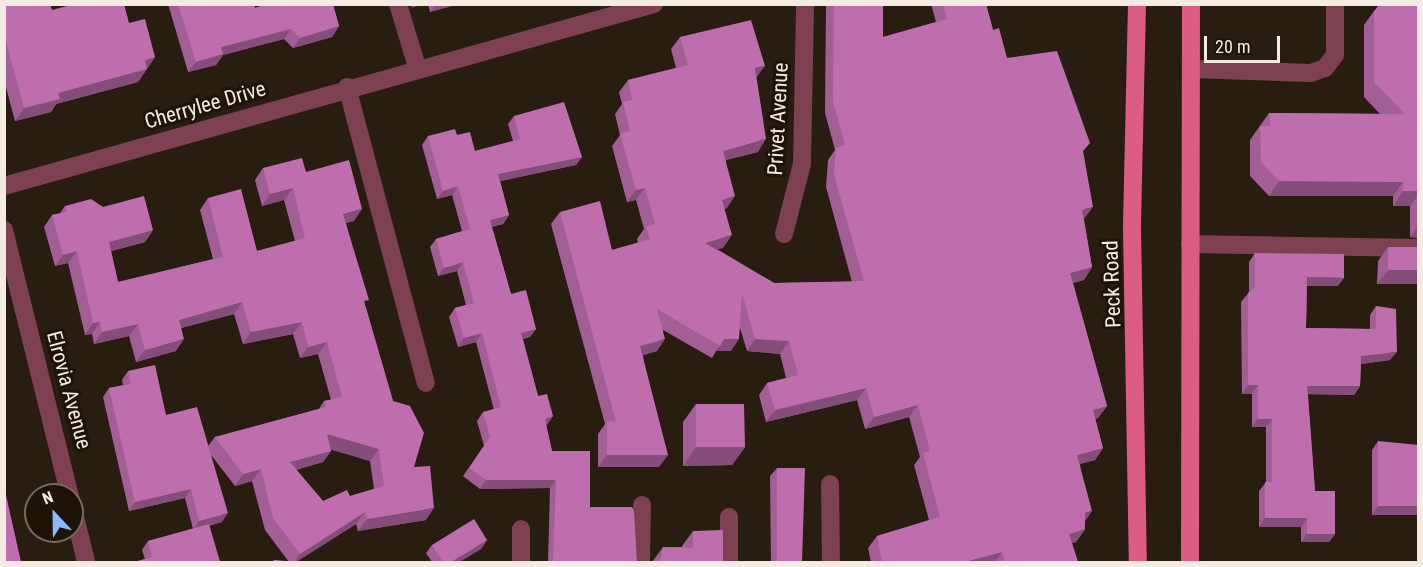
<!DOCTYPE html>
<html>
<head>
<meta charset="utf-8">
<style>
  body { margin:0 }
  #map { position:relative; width:1423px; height:567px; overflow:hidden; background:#281d10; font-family:"Roboto Condensed",sans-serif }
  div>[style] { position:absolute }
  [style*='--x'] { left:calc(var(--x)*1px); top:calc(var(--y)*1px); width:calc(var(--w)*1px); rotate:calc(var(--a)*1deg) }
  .minor>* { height:18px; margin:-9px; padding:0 9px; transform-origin:9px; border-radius:9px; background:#7d4151 }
  .major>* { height:18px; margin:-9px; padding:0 9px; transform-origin:9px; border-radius:9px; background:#db5d83 }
  .wall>* { inset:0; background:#a35f95 }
  .shaded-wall>* { inset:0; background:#854d79 }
  .building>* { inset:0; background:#be6ead }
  span { translate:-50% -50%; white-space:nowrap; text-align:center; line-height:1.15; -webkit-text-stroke:6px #1e1307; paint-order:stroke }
  .street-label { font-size:21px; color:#f4ece3 }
  .frame { position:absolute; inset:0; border:6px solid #f4ece3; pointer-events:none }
  .north { position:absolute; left:24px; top:483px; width:60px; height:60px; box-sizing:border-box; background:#1e1307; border:2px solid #746a5f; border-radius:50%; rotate:338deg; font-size:16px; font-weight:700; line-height:24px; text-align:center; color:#f4ece3 }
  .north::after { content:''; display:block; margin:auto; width:21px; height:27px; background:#8abafc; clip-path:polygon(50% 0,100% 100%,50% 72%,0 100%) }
  .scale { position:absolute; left:1204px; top:36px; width:76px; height:27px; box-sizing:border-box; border:3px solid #f4ece3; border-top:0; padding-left:8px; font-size:18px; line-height:21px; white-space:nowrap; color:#f4ece3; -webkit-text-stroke:4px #1e1307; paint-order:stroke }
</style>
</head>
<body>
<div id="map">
  <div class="minor">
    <i style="--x:398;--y:4;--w:66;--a:73.2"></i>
    <i style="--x:1191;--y:69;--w:120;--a:1.9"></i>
    <i style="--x:1311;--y:73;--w:15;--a:-20"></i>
    <i style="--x:1325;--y:68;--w:16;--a:-52"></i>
    <i style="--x:1335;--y:55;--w:51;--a:-90"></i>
    <i style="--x:347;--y:87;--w:306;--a:75.1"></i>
    <i style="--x:4;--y:186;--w:675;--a:-15.64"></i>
    <i style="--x:4;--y:230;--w:342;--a:76.1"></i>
    <i style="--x:784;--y:234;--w:72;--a:-75.6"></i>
    <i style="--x:802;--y:164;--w:160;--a:-88.9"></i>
    <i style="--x:1190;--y:244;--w:228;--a:1"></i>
    <i style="--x:830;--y:484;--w:78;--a:89.3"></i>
    <i style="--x:729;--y:517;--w:45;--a:90"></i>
    <i style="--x:521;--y:529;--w:33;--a:90"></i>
    <i style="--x:641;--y:562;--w:57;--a:-89"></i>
  </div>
  <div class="major">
    <i style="--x:1137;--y:4;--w:224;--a:91.3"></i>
    <i style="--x:1132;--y:228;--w:334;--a:89"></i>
    <i style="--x:1190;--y:562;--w:558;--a:-89.9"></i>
  </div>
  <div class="wall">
    <i style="clip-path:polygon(4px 4px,52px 10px,129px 23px,155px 57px,138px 82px,56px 104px,51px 112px,15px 121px,4px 80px)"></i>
    <i style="clip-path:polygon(168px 4px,254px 4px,255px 8px,267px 4px,336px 4px,333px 5px,339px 26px,332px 37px,293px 48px,284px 39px,223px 55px,216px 65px,188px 72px)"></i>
    <i style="clip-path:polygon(428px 4px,459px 4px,430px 12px)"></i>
    <i style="clip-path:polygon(826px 4px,888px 4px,883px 6px,883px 37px,936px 22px,931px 4px,986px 4px,993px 30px,1007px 58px,1083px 152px,1084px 219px,1092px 267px,1084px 280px,1073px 283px,1107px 406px,1098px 418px,1095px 419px,1103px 448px,1095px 460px,1080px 464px,1085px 529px,1076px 542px,1072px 543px,1078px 562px,871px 562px,868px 548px,877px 536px,929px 520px,914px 465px,920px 457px,909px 417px,865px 429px,857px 400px,766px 422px,759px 395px,767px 383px,786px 378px,780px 354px,747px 351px,740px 328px,731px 351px,716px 351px,712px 358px,663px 330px,657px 351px,643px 355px,659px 467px,598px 467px,598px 434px,605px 424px,551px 224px,560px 212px,612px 250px,638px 243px,637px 239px,644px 229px,636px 200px,627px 202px,612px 146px,620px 135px,615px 114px,622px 104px,619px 92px,628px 80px,676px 68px,671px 49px,680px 37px,756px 78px,758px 152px,726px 160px,727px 208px,724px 209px,723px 248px,717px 249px,774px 283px,852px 282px,826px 187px,828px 160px,835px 150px,825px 113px)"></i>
    <i style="clip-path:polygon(1419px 4px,1419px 238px,1410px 237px,1410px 206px,1393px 206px,1393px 196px,1269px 196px,1250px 176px,1250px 140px,1269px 113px,1380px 114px,1364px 97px,1364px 25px,1374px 11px)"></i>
    <i style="clip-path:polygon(514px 116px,582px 157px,576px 165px,500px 181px,509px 215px,503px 224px,492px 227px,511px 294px,536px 329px,530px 337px,523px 339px,538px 396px,553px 416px,546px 425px,552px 451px,590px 507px,637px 562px,548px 562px,550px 488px,480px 489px,463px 476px,484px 446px,477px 421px,483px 412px,494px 410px,476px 342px,458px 347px,449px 317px,455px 308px,466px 305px,457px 271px,438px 276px,430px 247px,436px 239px,462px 231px,452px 195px,437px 199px,422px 145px,428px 136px,457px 135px,475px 151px,513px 141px,508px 124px)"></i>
    <i style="clip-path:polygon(evenodd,263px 168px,306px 172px,354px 221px,346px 223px,365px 305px,393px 401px,414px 467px,426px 520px,358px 531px,356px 524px,296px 562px,298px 562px,272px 562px,274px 560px,289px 562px,265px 530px,252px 481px,235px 486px,211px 455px,222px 522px,209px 526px,220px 562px,137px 562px,138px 561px,145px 559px,142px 550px,148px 541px,193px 529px,185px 498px,129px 511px,103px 397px,109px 388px,123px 385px,122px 380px,128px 371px,166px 415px,208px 446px,215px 437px,319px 409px,324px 401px,331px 400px,318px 354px,300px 358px,293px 334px,243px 344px,234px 314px,181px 328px,176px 351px,136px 362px,129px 336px,94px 344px,92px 334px,85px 335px,68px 263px,55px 266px,44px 227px,52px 215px,60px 213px,65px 206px,103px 207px,153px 230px,145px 242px,111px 251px,118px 282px,213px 259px,200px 210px,208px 198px,257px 251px,295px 241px,284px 200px,262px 206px,255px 180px,263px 168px,331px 449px,370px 461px,374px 489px,350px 496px,323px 501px,296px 470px,323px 462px,331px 451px,331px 449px)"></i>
    <i style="clip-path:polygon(1388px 247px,1419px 247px,1419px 284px,1377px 284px,1378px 261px)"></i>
    <i style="clip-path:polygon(1255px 253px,1338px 286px,1307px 286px,1306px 328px,1370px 329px,1370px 315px,1376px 306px,1390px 360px,1361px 364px,1360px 386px,1354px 395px,1308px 394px,1315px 491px,1335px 534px,1329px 542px,1301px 542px,1301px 527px,1259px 527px,1259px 491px,1266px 482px,1266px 427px,1252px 427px,1252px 394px,1242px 394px,1241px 302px,1249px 292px,1249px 262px)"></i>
    <i style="clip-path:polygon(696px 404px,745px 447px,732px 465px,683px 466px,683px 422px)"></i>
    <i style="clip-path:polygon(1378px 441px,1419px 515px,1372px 515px,1372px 450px)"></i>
    <i style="clip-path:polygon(777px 468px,802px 562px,771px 562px,770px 476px)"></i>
    <i style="clip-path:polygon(693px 531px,723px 562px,652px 562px,663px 547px,682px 547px,682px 546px)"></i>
    <i style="clip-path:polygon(487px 540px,481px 549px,459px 562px,432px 562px,426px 553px,432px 545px)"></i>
  </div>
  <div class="shaded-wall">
    <i style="clip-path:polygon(414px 4px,424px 4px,411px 8px)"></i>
    <i style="clip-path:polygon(436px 4px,459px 4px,430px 12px)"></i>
    <i style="clip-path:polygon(339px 26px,332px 37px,293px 48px,300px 38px)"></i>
    <i style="clip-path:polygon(291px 29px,284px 39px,223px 55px,216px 65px,188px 72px,196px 62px,221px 47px)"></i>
    <i style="clip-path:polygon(155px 57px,138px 82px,56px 104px,51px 112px,15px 121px,24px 108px,58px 93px,145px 60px)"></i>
    <i style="clip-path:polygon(765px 66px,756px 78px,755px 68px)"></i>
    <i style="clip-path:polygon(766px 139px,758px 152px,714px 163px,723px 151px)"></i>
    <i style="clip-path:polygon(582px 157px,576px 165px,492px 183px,498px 174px)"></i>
    <i style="clip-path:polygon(1279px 181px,1403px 182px,1393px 196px,1269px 196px)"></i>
    <i style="clip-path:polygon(458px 186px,452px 195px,437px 199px,443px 191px)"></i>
    <i style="clip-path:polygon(293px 188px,284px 200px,262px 206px,270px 194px)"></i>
    <i style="clip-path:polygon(645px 188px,636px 200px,627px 202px,636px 190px)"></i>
    <i style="clip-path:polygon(1403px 191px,1419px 191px,1419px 194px,1410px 206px,1393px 206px)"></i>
    <i style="clip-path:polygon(735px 196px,727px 208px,713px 212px,722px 200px)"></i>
    <i style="clip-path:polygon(1093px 207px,1084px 219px,1073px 222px,1082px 210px)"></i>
    <i style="clip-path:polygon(362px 209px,354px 221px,335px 226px,343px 214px)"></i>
    <i style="clip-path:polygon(509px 215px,503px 224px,484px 229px,490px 220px)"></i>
    <i style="clip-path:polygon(1419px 225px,1419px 238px,1410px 237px)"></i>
    <i style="clip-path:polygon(153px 230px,145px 242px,101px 254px,109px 242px)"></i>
    <i style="clip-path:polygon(732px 235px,723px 248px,696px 255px,705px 243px)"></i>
    <i style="clip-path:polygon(77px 251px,68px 263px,55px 266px,63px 255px)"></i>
    <i style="clip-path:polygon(463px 262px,457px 271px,438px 276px,444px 268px)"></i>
    <i style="clip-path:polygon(1092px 267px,1084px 280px,1061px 285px,1070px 273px)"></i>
    <i style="clip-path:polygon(1388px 270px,1419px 270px,1419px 284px,1377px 284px)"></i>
    <i style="clip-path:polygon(1307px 277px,1344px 278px,1338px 286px,1301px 286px)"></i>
    <i style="clip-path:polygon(242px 302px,234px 314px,170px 331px,179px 320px)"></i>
    <i style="clip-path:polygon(100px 322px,92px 334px,85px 335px,93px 323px)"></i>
    <i style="clip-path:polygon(302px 322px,293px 334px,243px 344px,251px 332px)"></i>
    <i style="clip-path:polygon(138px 324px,129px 336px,94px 344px,102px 332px)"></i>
    <i style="clip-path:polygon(536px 329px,530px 337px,515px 341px,521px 333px)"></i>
    <i style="clip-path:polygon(482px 333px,476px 342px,458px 347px,464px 338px)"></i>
    <i style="clip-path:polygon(184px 339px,176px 351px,136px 362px,145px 350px)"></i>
    <i style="clip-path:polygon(665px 339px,657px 351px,632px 359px,640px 346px)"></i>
    <i style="clip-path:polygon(724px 339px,739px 339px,731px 351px,716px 351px)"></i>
    <i style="clip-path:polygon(755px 339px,789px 341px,780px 354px,747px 351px)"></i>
    <i style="clip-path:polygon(327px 342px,318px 354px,300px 358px,308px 347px)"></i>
    <i style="clip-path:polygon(1397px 352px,1390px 360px,1355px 365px,1361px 356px)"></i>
    <i style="clip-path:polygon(1248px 385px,1258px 385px,1252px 394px,1242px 394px)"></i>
    <i style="clip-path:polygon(1307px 386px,1360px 386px,1354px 395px,1301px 394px)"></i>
    <i style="clip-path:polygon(866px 388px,857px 400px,766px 422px,775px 410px)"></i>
    <i style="clip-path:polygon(918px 405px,909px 417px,865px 429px,874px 417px)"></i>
    <i style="clip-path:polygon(1107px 406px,1098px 418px,1084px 422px,1093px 410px)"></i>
    <i style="clip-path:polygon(553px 416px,547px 425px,538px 427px,545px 419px)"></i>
    <i style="clip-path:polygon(1258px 419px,1272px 419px,1266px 427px,1252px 427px)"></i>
    <i style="clip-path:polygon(327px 434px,379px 449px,370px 461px,318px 446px)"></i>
    <i style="clip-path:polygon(696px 447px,745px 447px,732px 465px,683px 466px)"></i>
    <i style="clip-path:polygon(1103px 448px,1095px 460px,1068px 467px,1077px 455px)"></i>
    <i style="clip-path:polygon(331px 451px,323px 462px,281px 474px,290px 462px)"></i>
    <i style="clip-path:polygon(607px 455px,668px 455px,659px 467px,598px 467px)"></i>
    <i style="clip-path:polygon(261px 469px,252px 481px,235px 486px,243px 474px)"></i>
    <i style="clip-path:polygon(486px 480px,556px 480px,550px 488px,480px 489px)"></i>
    <i style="clip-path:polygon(191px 489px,185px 498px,129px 511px,135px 502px)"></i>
    <i style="clip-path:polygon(1378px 506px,1419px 506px,1419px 515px,1372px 515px)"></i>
    <i style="clip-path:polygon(434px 508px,426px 520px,358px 531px,367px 519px)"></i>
    <i style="clip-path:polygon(1092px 511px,1084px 523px,1085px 513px)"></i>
    <i style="clip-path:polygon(365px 512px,356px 524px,296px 562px,294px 562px,300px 554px)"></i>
    <i style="clip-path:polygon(228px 513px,222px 522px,193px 530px,199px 521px)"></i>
    <i style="clip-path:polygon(1265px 518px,1307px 518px,1301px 527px,1259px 527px)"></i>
    <i style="clip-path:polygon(1085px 529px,1076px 542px,1061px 546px,1069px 534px)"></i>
    <i style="clip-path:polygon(1307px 534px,1335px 534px,1329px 542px,1301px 542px)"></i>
    <i style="clip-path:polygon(487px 540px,481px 549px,459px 562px,451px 562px)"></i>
    <i style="clip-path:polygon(1002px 552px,995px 562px,964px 562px)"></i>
  </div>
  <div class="building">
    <i style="clip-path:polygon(4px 4px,50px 4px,52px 10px,75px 4px,124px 4px,129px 23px,145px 19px,155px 57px,145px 60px,147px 69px,58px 93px,60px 99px,24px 108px,4px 34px)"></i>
    <i style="clip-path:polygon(178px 4px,254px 4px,255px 8px,267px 4px,333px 4px,339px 26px,300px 38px,291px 29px,221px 47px,223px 54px,196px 62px)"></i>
    <i style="clip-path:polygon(834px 4px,883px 4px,883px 37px,947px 19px,943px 4px,986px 4px,993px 30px,999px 28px,1007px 58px,1057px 51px,1090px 143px,1083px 151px,1093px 207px,1082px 210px,1092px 267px,1070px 273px,1107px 406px,1093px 410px,1103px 448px,1077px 455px,1092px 511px,1085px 513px,1085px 529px,1069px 534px,1078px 562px,1005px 562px,1002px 552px,964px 562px,882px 562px,877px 536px,940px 517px,923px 453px,930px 451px,918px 405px,874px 417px,866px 388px,775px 410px,767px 383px,798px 375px,789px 341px,755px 339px,742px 293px,739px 339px,724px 339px,720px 346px,657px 309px,665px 339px,640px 346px,668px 455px,607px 455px,607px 421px,616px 422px,560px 212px,600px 201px,612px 250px,650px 239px,646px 227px,655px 224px,645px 188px,636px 190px,620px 134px,630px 131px,623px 102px,632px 100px,628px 80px,688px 65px,680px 37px,751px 20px,765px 66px,755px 68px,766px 139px,723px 151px,735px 196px,722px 200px,732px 235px,705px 243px,774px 283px,864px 281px,834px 175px,836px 148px,845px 145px,833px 101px)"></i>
    <i style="clip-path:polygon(1380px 4px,1419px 4px,1419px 191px,1403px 191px,1403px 182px,1279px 181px,1261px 162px,1260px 126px,1270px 126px,1269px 113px,1405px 114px,1374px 82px,1374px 11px)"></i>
    <i style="clip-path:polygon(564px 102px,582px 157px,498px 174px,509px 215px,490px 220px,511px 294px,526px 290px,536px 329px,521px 333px,538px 396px,547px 394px,553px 416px,545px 419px,552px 451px,590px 451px,590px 507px,632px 507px,634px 511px,637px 562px,553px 562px,556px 480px,486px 480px,469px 468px,490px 437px,483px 412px,501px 407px,482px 333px,464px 338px,455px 308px,474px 303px,463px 262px,444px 268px,436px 239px,470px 229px,458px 186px,443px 191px,428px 136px,455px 129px,457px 135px,470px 132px,475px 151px,520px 139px,514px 116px)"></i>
    <i style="clip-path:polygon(evenodd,302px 158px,306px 172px,349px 160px,362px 209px,343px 214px,369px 300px,364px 301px,393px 401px,410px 406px,424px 433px,414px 467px,430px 466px,434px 508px,367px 519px,365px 512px,300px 554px,273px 518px,261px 469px,243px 474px,215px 437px,326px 407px,324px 401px,342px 397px,327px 342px,308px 347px,302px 322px,251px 332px,242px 302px,179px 320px,184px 339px,145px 350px,138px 324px,102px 332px,100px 322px,93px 323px,77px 251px,63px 255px,52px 215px,67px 212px,65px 206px,91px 199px,103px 207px,144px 196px,153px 230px,109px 242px,118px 282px,223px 257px,208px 198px,241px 189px,257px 251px,305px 238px,293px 188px,270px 194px,263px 168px,302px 158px,327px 434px,379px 449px,384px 486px,350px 496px,347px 490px,323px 501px,290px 462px,331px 451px,327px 434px)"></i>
    <i style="clip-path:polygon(1388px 247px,1419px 247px,1419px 270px,1388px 270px)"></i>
    <i style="clip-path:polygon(1255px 253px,1344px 254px,1344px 278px,1307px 277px,1306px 328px,1376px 329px,1376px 306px,1396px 309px,1397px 352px,1361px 356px,1360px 386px,1307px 386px,1315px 491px,1335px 491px,1335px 534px,1307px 534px,1307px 518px,1265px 518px,1265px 482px,1272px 482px,1272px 419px,1258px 419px,1258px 385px,1248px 385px,1248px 293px,1255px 288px)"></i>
    <i style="clip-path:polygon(155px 365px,166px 415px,197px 407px,228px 513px,199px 521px,191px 489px,135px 502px,109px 388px,131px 384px,128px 371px)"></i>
    <i style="clip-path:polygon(696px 404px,744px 404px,745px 447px,696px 447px)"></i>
    <i style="clip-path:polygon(1378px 441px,1419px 445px,1419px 506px,1378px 506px)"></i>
    <i style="clip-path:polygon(777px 468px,805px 468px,802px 562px,777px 562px)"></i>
    <i style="clip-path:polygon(4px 486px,21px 562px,4px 562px)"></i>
    <i style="clip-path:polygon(474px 519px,487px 540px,451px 562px,443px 562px,432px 545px)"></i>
    <i style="clip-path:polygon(209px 524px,220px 562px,139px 562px,138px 561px,152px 557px,148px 541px)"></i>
    <i style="clip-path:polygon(723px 530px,723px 562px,660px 562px,663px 547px,693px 548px,693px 531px)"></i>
    <i style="clip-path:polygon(274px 560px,298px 562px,273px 562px)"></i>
  </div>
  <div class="street-label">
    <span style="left:205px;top:105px;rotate:-16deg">Cherrylee Drive</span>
    <span style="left:778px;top:119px;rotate:-87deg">Privet Avenue</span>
    <span style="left:1112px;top:284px;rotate:-92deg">Peck Road</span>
    <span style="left:69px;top:390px;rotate:75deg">Elrovia Avenue</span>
  </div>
  <div class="frame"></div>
  <div class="north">N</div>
  <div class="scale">20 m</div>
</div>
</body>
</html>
